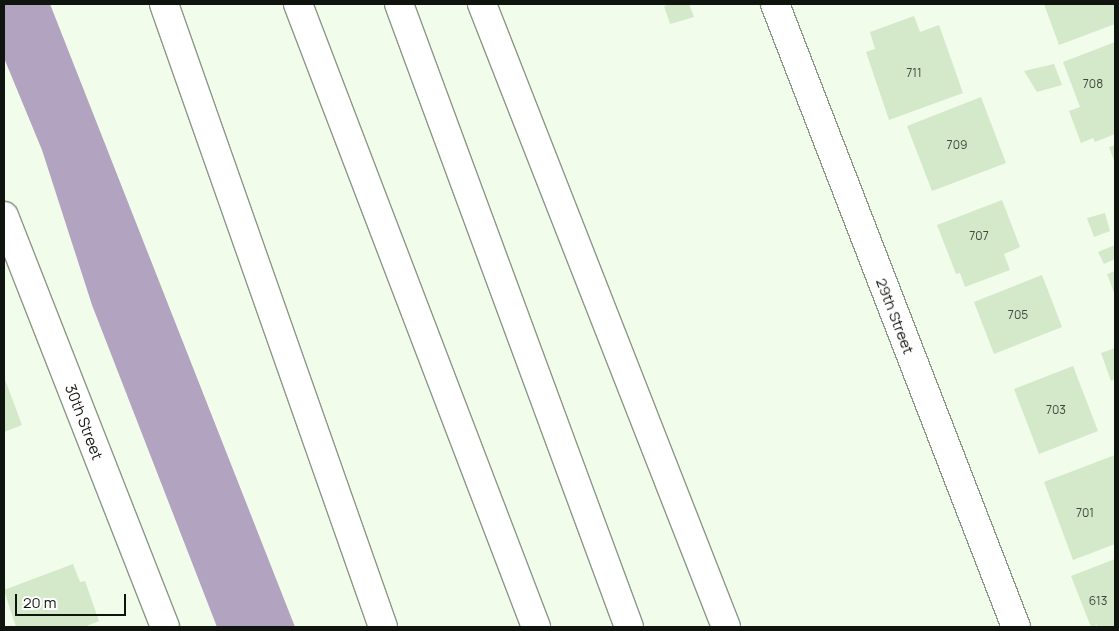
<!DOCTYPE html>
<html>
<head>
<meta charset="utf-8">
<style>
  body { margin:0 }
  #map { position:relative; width:1119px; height:631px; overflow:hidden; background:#f1fceb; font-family:Manrope,sans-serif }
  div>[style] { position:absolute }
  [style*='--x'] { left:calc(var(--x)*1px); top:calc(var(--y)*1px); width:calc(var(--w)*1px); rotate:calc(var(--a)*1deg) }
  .water>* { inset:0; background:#b2a3c1 }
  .building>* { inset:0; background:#d4e8ca }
  .roads { filter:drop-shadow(1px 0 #8d9788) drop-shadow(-1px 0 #8d9788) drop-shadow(0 1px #8d9788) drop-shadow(0 -1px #8d9788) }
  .minor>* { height:28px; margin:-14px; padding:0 14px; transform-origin:14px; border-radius:14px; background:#fff }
  .highway>* { height:28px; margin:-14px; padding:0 14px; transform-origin:14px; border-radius:14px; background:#fff }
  span { translate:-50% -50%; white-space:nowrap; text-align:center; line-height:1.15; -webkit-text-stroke:4.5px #fff; paint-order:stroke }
  .number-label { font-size:12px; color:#41493d }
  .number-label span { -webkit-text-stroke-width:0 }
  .street-label { font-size:15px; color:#10140e }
  .frame { position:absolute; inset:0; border:5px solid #10140e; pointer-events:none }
  .scale { position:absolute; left:15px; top:594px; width:111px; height:22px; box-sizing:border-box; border:2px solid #10140e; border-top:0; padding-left:6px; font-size:15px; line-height:18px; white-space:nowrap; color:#10140e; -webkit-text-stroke:4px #fff; paint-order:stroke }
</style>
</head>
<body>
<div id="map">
  <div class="water">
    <i style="clip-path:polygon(4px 4px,50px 4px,295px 627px,217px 627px,92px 305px,42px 150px,4px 58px)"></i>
  </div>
  <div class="building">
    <i style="clip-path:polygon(671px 4px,689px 4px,694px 17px,670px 24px,664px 6px)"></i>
    <i style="clip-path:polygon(1044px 4px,1115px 4px,1115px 24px,1059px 45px)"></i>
    <i style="clip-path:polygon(914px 16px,920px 32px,939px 25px,963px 93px,889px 120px,866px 52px,875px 49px,870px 32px)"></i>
    <i style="clip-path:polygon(1115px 42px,1115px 134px,1095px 142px,1093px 138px,1081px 143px,1069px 111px,1080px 107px,1063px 62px)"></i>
    <i style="clip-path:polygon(1054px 64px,1062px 85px,1037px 92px,1024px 71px)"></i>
    <i style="clip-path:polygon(981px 97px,1006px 163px,932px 191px,907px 126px)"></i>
    <i style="clip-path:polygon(1115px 145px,1115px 163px,1109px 147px)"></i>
    <i style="clip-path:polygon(1002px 200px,1020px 247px,1004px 254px,1010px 270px,965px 287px,960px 273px,956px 274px,937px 225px)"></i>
    <i style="clip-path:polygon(1105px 213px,1110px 231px,1094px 237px,1087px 218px)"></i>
    <i style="clip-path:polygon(1115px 245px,1115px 259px,1104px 264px,1098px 252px)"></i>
    <i style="clip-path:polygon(1115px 271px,1115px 295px,1107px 274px)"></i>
    <i style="clip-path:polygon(1042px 275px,1062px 327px,994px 354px,974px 302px)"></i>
    <i style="clip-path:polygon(1115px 348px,1115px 379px,1111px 381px,1101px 353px)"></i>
    <i style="clip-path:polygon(1073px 366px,1098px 431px,1039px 454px,1014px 389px)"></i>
    <i style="clip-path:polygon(4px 377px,22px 425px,4px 432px)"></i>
    <i style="clip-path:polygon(1115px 455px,1115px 544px,1073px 560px,1044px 482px)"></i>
    <i style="clip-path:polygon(1115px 559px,1115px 627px,1097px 627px,1097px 625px,1091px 627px,1071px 576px)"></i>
    <i style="clip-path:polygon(73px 564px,80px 582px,85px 581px,99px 621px,84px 627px,16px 627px,4px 590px)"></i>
  </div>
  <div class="roads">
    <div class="minor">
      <i style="--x:775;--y:4;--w:668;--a:68.85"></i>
      <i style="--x:4;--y:216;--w:441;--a:68.6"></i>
    </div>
    <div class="highway">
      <i style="--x:164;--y:4;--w:660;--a:70.63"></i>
      <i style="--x:298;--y:4;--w:667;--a:69.09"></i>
      <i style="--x:399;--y:4;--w:664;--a:69.74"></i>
      <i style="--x:482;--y:4;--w:669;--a:68.61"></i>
    </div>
  </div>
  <div class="number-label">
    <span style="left:914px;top:73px">711</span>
    <span style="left:1093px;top:84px">708</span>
    <span style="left:957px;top:145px">709</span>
    <span style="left:979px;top:236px">707</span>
    <span style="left:1018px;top:315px">705</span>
    <span style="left:1056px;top:410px">703</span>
    <span style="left:1085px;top:513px">701</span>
    <span style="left:1098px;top:601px">613</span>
  </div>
  <div class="street-label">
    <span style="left:895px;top:316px;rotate:69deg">29th Street</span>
    <span style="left:84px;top:422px;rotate:69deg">30th Street</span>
  </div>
  <div class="frame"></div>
  <div class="scale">20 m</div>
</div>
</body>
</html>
